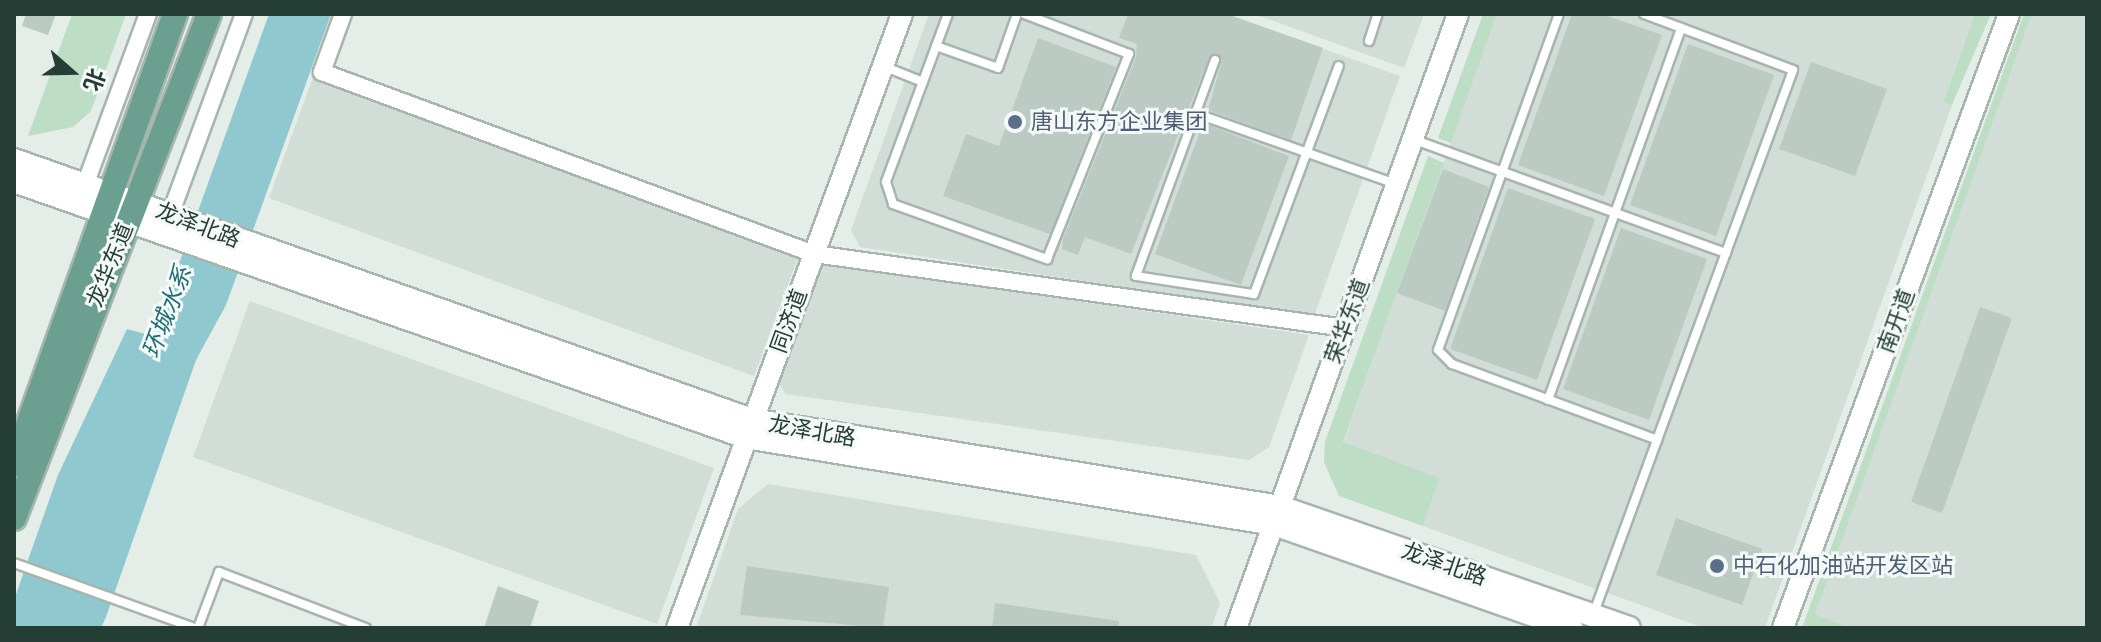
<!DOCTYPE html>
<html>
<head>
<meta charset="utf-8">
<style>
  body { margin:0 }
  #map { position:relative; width:2101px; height:642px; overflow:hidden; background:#e4ede8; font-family:"PT Sans","Noto Sans SC",sans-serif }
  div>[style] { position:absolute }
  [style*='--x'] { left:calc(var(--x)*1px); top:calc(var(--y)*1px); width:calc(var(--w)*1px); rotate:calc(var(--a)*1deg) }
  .built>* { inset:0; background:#d2ddd7 }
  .green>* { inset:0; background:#beddc5 }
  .water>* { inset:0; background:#8fc8cf }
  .building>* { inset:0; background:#bccac4 }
  .roads { filter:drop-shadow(2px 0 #a7b5af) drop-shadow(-2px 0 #a7b5af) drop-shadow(0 2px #a7b5af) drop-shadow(0 -2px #a7b5af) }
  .service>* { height:8px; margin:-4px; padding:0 4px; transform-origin:4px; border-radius:4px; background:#fff }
  .minor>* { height:16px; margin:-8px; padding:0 8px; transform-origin:8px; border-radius:8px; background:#fff }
  .tertiary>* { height:20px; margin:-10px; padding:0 10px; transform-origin:10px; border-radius:10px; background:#fff }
  .secondary>* { height:22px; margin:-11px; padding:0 11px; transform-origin:11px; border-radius:11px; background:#fff }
  .primary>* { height:24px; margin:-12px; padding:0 12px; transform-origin:12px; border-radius:12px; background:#6ba090 }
  .dots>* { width:22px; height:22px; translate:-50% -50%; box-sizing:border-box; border:4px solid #f4f9f7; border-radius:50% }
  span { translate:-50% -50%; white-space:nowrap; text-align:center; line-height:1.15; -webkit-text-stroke:6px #f4f9f7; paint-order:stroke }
  .service-label { font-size:22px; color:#4e5e75 }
  .left { translate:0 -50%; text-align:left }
  .street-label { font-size:22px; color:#243e35 }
  .water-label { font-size:24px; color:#216d77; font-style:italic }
  .frame { position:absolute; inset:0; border:16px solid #243e35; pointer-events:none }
  .north { position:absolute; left:32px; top:32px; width:80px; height:80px; -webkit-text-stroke:6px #f4f9f7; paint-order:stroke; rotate:110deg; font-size:22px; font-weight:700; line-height:32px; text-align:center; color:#243e35 }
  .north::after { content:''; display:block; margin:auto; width:28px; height:36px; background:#243e35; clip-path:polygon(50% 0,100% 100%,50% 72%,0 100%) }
</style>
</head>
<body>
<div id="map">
  <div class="built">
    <i style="clip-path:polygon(929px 14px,1226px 14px,1400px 76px,1314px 316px,860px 247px,851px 230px)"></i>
    <i style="clip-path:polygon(1254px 14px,1424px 14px,1404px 68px)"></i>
    <i style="clip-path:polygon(1497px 14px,1975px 14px,1943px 101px,1952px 105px,1765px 628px,1704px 628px,1423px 526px,1440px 478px,1343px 443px)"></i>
    <i style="clip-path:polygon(2032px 14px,2087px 14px,2087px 628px,1850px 628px,1814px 614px)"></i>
    <i style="clip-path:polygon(313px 77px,799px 255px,754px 376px,269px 198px)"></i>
    <i style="clip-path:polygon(822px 264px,1309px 335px,1269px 447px,1249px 460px,786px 394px,777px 380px)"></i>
    <i style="clip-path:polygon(250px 301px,714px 468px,657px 624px,193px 457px)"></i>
    <i style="clip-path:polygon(768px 484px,1196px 555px,1220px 603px,1211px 628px,696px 628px,738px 509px)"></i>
  </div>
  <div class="green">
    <i style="clip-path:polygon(72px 14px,126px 14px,91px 111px,73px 127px,28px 136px)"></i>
    <i style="clip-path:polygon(1483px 14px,1497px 14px,1451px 143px,1438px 138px)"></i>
    <i style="clip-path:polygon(1975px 14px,1991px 14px,1952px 105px,1943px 102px)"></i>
    <i style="clip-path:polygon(2024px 14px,2032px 14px,1815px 614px,1850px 628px,1802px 628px)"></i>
    <i style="clip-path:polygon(1428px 156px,1444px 163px,1343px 442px,1440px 478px,1423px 526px,1339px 496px,1324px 462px,1325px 442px)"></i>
  </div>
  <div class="water">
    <i style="clip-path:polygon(269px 14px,331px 14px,226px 305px,196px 360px,106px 617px,101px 628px,14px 628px,14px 600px,58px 475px,127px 329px,153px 336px)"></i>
  </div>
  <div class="building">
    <i style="clip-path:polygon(26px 14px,56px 14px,48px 35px,22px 26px)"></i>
    <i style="clip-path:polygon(1128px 14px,1227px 14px,1323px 48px,1291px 140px,1208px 110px,1222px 60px,1210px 55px,1131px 254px,1085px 237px,1078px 255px,1062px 249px,1063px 239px,1136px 57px,1137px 44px,1119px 38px)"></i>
    <i style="clip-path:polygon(1572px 14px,1602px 14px,1662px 35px,1604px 196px,1518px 165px)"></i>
    <i style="clip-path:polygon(1038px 38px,1116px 67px,1050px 234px,943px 196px,966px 134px,999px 146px)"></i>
    <i style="clip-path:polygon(1688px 44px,1774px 75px,1716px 236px,1630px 205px)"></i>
    <i style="clip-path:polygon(1811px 62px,1887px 89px,1855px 176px,1779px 149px)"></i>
    <i style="clip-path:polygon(1203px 123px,1289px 156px,1241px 285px,1155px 254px)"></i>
    <i style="clip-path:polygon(1443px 169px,1489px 187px,1445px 311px,1397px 293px)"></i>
    <i style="clip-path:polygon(1508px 188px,1595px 219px,1537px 380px,1450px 349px)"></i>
    <i style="clip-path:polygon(1621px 228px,1707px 259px,1649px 420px,1563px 389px)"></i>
    <i style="clip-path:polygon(1980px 307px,2012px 318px,1942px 513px,1911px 502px)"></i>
    <i style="clip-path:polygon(1676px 518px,1762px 549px,1742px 605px,1656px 575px)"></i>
    <i style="clip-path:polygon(747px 566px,889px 587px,883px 628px,740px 615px)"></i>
    <i style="clip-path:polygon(498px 586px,539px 601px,530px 628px,484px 628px)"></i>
    <i style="clip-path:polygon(995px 603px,1119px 621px,1119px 628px,992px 628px)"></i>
  </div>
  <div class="roads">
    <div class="service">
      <i style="--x:948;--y:14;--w:179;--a:110.3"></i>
      <i style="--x:886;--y:182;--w:23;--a:72"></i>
      <i style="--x:893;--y:204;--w:164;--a:19.7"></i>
      <i style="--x:1047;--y:259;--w:221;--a:-68.2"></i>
      <i style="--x:1129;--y:54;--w:112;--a:-159.1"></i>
      <i style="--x:1559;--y:14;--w:357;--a:109.8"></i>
      <i style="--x:1438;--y:350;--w:20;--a:45"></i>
      <i style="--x:1452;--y:364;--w:219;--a:20.3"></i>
      <i style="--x:1657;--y:440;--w:394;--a:-69.8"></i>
      <i style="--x:1793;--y:70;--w:159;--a:-159.4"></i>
      <i style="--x:1369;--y:41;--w:28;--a:-72"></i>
      <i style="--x:936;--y:46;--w:66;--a:19.5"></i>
      <i style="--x:998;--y:68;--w:57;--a:-70.6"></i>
      <i style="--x:1215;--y:60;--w:230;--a:110.1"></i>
      <i style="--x:1136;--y:276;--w:119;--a:8.7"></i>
      <i style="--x:1254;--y:294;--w:243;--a:-69.6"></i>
      <i style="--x:883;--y:66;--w:43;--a:21.8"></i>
      <i style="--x:1195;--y:113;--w:212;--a:19.5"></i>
      <i style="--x:1415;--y:140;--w:331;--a:20"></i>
      <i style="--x:1548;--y:400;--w:395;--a:-70.3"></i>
      <i style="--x:14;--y:563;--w:192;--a:19.8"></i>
      <i style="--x:1593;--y:615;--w:186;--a:-69.9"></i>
      <i style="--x:198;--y:628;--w:60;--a:-69.4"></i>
      <i style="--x:219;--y:572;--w:157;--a:20.9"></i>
    </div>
    <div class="minor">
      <i style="--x:343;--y:14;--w:62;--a:109.9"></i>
      <i style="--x:322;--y:72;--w:525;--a:20.3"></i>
      <i style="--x:814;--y:254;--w:536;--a:7.93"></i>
      <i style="--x:85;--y:185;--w:182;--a:-69.8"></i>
      <i style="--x:170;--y:215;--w:214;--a:-69.8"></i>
    </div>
    <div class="tertiary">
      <i style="--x:677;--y:628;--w:654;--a:-69.87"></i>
      <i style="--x:1236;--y:628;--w:653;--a:-70.12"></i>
      <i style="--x:1783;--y:628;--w:654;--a:-69.79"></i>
    </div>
    <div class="secondary">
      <i style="--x:14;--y:160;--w:782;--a:19.41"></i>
      <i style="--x:752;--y:420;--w:535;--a:9.36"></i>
      <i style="--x:1280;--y:507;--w:369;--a:19.1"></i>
      <i style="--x:14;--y:181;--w:775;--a:19.28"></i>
      <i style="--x:746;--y:437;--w:535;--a:9.36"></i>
      <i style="--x:1274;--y:524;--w:315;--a:19.3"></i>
    </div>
    <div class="primary">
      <i style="--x:14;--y:464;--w:478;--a:-70.3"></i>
      <i style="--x:14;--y:518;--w:540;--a:-68.85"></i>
    </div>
  </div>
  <div class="dots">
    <i style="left:1015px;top:122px;background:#5c6f8a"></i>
    <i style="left:1717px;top:566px;background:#5c6f8a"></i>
  </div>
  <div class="service-label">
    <span class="left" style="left:1031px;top:122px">唐山东方企业集团</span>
    <span class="left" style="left:1733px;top:566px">中石化加油站开发区站</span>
  </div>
  <div class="street-label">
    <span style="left:198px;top:225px;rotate:21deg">龙泽北路</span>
    <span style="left:110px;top:265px;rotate:-68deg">龙华东道</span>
    <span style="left:789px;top:321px;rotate:-70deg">同济道</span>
    <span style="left:1347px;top:321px;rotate:-70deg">荣华东道</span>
    <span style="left:1896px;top:321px;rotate:-70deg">南开道</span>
    <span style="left:812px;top:431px;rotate:10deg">龙泽北路</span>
    <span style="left:1444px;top:564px;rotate:19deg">龙泽北路</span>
  </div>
  <div class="water-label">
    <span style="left:167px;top:312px;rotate:-69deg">环城水系</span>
  </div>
  <div class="frame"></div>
  <div class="north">北</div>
</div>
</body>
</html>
